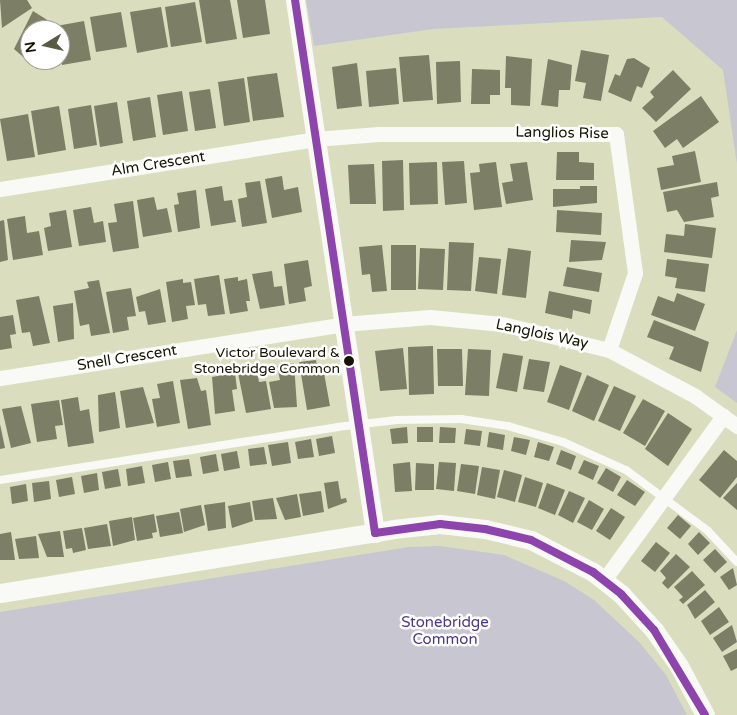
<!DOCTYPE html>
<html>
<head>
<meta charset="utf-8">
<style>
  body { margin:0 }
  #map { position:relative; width:737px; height:715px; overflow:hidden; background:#dadebf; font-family:"Varela Round",sans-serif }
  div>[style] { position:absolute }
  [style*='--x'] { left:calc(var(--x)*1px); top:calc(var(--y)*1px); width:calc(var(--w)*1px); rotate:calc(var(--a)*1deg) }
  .green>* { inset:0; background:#c8c6d0 }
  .building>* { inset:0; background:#7c7e65 }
  .service>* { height:8px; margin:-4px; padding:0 4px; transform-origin:4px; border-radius:4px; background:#f9faf5 }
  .minor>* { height:15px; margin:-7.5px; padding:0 7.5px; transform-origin:7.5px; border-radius:7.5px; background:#f9faf5 }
  .tertiary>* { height:19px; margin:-9.5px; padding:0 9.5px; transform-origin:9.5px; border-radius:9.5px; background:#f9faf5 }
  .bus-1>* { height:8px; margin:-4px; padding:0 4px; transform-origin:4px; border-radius:4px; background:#8e44ad }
  .dots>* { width:14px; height:14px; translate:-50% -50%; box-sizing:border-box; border:2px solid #fff; border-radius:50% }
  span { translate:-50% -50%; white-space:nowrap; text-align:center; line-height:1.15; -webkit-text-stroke:5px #fff; paint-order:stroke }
  .bus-label { font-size:14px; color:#141502 }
  .right { translate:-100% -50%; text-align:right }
  .street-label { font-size:15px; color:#141502 }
  .park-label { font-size:15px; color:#4d3885 }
  .north { position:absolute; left:20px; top:20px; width:50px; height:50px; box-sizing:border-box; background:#fff; border:1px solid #a1a19a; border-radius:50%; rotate:261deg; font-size:14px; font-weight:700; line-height:20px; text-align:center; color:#141502 }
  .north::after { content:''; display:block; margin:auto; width:18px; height:22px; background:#595b44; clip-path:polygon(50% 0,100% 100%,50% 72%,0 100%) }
</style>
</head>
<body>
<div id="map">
  <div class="green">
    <i style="clip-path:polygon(306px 0,737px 0,737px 164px,723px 70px,662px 17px,433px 29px,314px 46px)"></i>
    <i style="clip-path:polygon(737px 330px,737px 403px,715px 387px)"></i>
    <i style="clip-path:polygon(440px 546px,504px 555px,564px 581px,594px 600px,639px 642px,666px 675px,687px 715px,0 715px,0 612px,409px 547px)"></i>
  </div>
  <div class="building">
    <i style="clip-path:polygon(0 0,27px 0,32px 8px,2px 28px)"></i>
    <i style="clip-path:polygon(199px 0,230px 0,237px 39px,206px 44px)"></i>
    <i style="clip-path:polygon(237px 0,265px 0,270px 34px,243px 38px)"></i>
    <i style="clip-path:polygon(195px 2px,202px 42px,171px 47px,165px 7px)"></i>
    <i style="clip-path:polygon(161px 7px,168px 47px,137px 53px,130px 12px)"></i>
    <i style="clip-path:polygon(33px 11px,52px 23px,47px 30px,30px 30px,30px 60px,43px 60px,37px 69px,14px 49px)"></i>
    <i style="clip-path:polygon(121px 12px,127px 47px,96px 52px,90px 17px)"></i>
    <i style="clip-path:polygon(84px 21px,91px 60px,62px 65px,60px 30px,56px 26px)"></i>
    <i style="clip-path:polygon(581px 50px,609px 55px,601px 101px,583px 98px,586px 83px,575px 81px)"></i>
    <i style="clip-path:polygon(429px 55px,433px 100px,403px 102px,399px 57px)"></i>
    <i style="clip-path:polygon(506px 56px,532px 59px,530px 106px,511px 105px,511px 88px,505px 88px)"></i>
    <i style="clip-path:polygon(634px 58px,650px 68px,642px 88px,637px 86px,631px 102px,608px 92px,615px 74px,620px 76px,627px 59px)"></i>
    <i style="clip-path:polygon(548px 59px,572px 65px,570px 90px,559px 90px,558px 107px,541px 105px)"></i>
    <i style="clip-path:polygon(460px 61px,461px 102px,437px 104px,436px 62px)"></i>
    <i style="clip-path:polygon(357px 63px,362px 106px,337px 109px,332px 67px)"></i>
    <i style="clip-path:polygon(396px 68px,399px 104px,369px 107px,366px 71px)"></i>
    <i style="clip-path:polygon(472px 69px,500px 70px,500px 95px,490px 95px,490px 104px,471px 104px)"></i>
    <i style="clip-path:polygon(673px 70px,691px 89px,656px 122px,642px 108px,654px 97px,650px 92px)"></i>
    <i style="clip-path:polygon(277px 73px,284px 117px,253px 121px,247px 77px)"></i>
    <i style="clip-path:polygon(244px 78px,250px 122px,224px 126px,218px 82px)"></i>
    <i style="clip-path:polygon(210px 89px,216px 128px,195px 131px,189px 92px)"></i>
    <i style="clip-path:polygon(182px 91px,188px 131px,163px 135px,157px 95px)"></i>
    <i style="clip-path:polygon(701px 96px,719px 122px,683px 148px,677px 139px,665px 148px,653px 131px)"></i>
    <i style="clip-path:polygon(150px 97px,156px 137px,133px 141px,127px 101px)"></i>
    <i style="clip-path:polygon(117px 102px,123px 143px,100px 147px,94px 106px)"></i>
    <i style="clip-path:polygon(91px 105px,97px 145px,74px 149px,68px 109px)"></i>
    <i style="clip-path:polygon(59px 106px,66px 150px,38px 155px,31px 111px)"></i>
    <i style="clip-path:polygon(28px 114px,35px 157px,7px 161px,0 119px)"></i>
    <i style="clip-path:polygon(695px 151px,701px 182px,661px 190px,657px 168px,674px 165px,672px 156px)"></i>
    <i style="clip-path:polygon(557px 152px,579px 152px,579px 162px,594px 163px,594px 180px,556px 180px)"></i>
    <i style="clip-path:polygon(403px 160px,404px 210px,383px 211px,382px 161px)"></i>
    <i style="clip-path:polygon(464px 161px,467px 203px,445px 205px,442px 162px)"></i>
    <i style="clip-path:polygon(437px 162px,438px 204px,410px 205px,409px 163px)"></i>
    <i style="clip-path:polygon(496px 162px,502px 207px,474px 210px,470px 173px,480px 172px,479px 164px)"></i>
    <i style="clip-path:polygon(527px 162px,533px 200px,506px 204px,502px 183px,513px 181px,510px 164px)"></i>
    <i style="clip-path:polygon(374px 164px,376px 204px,350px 204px,348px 165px)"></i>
    <i style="clip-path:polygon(282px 176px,284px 190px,298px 187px,302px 212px,272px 218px,265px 179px)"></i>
    <i style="clip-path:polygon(260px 181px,267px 223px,242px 227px,238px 199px,247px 197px,245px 183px)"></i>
    <i style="clip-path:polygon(717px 182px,719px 196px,711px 198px,714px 217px,684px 222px,677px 210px,667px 212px,663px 192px)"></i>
    <i style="clip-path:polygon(222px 186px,224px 201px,232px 200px,236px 222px,211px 226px,205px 189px)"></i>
    <i style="clip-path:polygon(580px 186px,597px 186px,597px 203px,553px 207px,553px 189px,580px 189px)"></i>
    <i style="clip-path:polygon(196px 190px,200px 228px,178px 232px,174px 205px,179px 204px,177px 193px)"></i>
    <i style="clip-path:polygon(154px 197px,157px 210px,167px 208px,172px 232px,143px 237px,137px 200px)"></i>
    <i style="clip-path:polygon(133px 201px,139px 248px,113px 252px,108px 223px,117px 222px,114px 204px)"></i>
    <i style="clip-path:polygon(91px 207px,94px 223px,103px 221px,106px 242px,79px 246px,73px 210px)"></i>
    <i style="clip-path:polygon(66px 210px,72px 247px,48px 251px,44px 228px,51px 226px,49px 213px)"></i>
    <i style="clip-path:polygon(557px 210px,602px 213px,601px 235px,556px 232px)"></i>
    <i style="clip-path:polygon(25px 216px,27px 233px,39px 231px,43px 255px,13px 260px,7px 219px)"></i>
    <i style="clip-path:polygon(4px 220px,8px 260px,0 262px,0 221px)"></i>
    <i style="clip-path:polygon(685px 224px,716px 228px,712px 258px,664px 252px,666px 234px,684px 236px)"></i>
    <i style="clip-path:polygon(571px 240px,606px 242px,602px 260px,569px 262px)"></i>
    <i style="clip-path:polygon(449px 242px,474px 243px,471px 291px,447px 290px)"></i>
    <i style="clip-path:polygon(382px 245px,387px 291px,372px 292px,370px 274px,362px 275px,359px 247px)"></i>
    <i style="clip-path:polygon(391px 245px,416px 245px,416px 290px,391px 290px)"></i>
    <i style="clip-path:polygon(420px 248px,445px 249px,443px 290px,418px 289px)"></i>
    <i style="clip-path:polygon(508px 248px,531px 251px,526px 298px,502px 295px)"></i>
    <i style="clip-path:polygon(479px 257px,501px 259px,497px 294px,475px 291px)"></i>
    <i style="clip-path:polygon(667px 259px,709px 264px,705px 292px,675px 288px,677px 278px,665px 276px)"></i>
    <i style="clip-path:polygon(308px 260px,312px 286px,304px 288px,306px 301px,289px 304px,284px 264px)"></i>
    <i style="clip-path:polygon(567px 267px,602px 273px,599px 292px,563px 286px)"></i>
    <i style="clip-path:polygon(272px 271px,274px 287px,282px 286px,285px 305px,260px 309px,252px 274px)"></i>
    <i style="clip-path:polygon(219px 275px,225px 314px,208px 316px,206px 304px,198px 305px,194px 279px)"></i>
    <i style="clip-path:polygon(238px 277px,238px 281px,247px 279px,250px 301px,246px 301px,248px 311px,230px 314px,224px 279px)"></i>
    <i style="clip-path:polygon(183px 279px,183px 283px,191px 282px,195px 305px,186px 306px,188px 319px,172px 322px,166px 282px)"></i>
    <i style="clip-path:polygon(99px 280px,110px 333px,91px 336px,89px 324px,80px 326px,74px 291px,89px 288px,87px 282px)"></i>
    <i style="clip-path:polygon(131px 288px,136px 316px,127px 317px,129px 330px,113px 333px,106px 292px)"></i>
    <i style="clip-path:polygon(160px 289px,166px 322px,148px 325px,145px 311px,139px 312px,136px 297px)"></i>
    <i style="clip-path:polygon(549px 291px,592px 300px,590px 314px,573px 310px,572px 319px,545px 313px)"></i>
    <i style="clip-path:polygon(677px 293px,705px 304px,695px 331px,651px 315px,658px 296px,674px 302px)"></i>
    <i style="clip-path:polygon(39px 296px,50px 343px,33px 346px,30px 332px,22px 333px,16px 300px)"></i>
    <i style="clip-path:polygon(73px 303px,74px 339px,58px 342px,53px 306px)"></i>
    <i style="clip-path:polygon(13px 315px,16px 334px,10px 335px,12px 348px,0 350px,0 317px)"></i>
    <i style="clip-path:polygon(654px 320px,709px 342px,701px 372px,669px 359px,674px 347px,647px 337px)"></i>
    <i style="clip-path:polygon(433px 346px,434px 394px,409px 395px,408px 347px)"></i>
    <i style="clip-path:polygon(403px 348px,407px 389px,380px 391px,375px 351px)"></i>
    <i style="clip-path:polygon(437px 349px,462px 349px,463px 386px,438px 386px)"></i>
    <i style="clip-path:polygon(468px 349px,491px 350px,489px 396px,465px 395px)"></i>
    <i style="clip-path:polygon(503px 353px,523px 356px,517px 392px,496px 388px)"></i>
    <i style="clip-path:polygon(529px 359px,550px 362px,544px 392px,523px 389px)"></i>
    <i style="clip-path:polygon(316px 360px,318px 374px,324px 373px,330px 406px,307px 410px,299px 362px)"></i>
    <i style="clip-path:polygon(294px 363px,297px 407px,274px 408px,269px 382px,280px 380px,277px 366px)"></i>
    <i style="clip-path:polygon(560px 365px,582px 373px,569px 410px,547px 402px)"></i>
    <i style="clip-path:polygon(257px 370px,259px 382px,266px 381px,271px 409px,246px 413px,238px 373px)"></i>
    <i style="clip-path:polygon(235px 373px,237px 389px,232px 390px,235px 411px,215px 414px,212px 377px)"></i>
    <i style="clip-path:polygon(587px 375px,609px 385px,594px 421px,572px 411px)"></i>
    <i style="clip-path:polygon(197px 378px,201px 391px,206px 390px,211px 425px,188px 429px,180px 380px)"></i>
    <i style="clip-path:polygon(173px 381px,180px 423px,157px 427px,152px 399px,160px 398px,157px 384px)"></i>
    <i style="clip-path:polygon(614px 386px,636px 396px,620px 431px,598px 421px)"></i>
    <i style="clip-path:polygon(143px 387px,154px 423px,126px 428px,120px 391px)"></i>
    <i style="clip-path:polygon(115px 392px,120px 428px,99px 432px,98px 395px)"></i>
    <i style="clip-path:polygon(78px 397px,80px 411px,89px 409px,94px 443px,68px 447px,61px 400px)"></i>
    <i style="clip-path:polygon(643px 399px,665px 411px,645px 446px,623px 433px)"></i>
    <i style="clip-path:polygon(59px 400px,63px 425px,55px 426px,57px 439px,37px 442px,31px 404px)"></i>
    <i style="clip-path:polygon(21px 406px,31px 443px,11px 448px,2px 409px)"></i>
    <i style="clip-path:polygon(668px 413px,692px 429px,668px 466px,645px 449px)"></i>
    <i style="clip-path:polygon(0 424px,5px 448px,0 449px)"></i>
    <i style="clip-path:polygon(407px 427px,408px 443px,392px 444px,390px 429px)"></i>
    <i style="clip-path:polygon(417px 427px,433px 427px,433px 442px,417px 442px)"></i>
    <i style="clip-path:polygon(440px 427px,456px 428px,455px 443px,439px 443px)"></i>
    <i style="clip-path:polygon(466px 429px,482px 431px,480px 446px,464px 444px)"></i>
    <i style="clip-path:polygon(489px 432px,505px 435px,503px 450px,487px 447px)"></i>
    <i style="clip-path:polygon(332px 436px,335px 453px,319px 456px,316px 439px)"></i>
    <i style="clip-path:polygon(514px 437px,530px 440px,526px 455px,511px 451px)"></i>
    <i style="clip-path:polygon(311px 439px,314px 457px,298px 459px,295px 442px)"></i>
    <i style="clip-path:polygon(288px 442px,291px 463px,272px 466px,268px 445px)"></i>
    <i style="clip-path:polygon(538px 442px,554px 447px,549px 461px,534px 457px)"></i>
    <i style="clip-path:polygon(264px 447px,267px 464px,250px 466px,248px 449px)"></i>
    <i style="clip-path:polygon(561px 450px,576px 456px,571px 470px,556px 464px)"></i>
    <i style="clip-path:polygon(724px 450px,737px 461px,737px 477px,720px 498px,699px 480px)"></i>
    <i style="clip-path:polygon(237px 451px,240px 468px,224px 471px,221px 454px)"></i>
    <i style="clip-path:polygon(216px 454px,219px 471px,203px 474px,200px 457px)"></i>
    <i style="clip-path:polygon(189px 459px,192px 476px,176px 478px,173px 461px)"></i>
    <i style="clip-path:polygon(584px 460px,599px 466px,593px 480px,578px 473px)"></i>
    <i style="clip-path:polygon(168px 462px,171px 479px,155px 482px,152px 465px)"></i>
    <i style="clip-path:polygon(410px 462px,412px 491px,395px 492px,393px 464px)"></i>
    <i style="clip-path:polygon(439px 462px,456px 463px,454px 491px,436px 489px)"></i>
    <i style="clip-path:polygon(416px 463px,434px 464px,434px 490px,415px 490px)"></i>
    <i style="clip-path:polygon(461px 464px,479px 466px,475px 494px,457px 491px)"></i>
    <i style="clip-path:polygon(142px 466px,145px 483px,128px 486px,126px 469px)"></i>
    <i style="clip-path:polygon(482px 467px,500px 470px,495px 499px,477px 495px)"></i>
    <i style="clip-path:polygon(606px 468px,621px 477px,613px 492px,597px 483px)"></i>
    <i style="clip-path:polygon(118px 469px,121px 486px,105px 489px,102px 472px)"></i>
    <i style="clip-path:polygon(504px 470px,522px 475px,515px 502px,497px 497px)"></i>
    <i style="clip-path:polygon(97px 473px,99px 490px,84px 493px,81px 476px)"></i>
    <i style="clip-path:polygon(72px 477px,75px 494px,59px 497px,56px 480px)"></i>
    <i style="clip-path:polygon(525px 477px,543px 483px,536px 507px,518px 502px)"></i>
    <i style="clip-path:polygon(627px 480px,645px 492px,635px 506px,617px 495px)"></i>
    <i style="clip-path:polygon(49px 481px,51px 499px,34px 502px,32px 483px)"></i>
    <i style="clip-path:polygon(338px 481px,341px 499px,346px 498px,347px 502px,328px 509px,324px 483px)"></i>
    <i style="clip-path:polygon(547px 483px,565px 490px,555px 515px,538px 508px)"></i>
    <i style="clip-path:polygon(737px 483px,737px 510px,723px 498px)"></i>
    <i style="clip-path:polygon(26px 484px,28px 501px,12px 504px,10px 487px)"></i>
    <i style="clip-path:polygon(321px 491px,324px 512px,303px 516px,299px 494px)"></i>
    <i style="clip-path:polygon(569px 491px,585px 498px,573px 523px,558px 515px)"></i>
    <i style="clip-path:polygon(297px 494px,301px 517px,285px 520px,276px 498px)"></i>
    <i style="clip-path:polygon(273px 498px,277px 519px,255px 520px,252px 501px)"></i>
    <i style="clip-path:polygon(589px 500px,604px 509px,592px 530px,577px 522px)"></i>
    <i style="clip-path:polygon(225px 502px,226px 528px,208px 531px,204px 505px)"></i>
    <i style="clip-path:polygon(250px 502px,253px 521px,232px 528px,228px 506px)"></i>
    <i style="clip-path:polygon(201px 505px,205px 525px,184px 532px,180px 509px)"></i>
    <i style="clip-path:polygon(611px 508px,625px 517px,610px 540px,596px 531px)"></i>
    <i style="clip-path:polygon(179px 512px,183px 533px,160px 537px,156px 516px)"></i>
    <i style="clip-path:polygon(154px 514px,157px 532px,152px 533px,153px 538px,137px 541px,133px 518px)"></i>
    <i style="clip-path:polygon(678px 515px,691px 526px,680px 539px,667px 528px)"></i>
    <i style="clip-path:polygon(132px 517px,135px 540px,113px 546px,109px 521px)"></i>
    <i style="clip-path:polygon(107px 524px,111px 546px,88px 549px,84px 528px)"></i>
    <i style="clip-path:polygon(82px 528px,86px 550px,73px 553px,72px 548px,66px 549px,63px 531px)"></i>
    <i style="clip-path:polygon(60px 531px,64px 557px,47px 557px,38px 534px)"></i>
    <i style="clip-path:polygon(11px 532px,15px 560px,0 560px,0 534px)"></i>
    <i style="clip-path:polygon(699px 532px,710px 543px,698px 555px,688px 544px)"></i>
    <i style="clip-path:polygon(36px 536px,39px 558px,19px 559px,15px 539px)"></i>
    <i style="clip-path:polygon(656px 542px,670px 553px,655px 572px,641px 561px)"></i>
    <i style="clip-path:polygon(715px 549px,727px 562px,715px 573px,703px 560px)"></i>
    <i style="clip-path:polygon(676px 554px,690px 567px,668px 589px,662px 583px,666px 578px,660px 571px)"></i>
    <i style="clip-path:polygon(733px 568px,737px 585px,729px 590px,720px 577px)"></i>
    <i style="clip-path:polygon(692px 571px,705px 585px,683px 604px,679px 600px,683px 597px,674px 587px)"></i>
    <i style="clip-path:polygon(705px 590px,715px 602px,695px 619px,687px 605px)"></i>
    <i style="clip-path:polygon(719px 607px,729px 622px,710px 635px,701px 621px)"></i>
    <i style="clip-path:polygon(732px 625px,737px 642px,722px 652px,713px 638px)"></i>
    <i style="clip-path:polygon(737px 649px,737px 668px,731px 671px,723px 656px)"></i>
  </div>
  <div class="service">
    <i style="--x:0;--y:480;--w:341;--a:-8.9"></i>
    <i style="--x:337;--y:427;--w:60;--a:-6.7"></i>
    <i style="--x:397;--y:420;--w:64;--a:-0.9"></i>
    <i style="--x:461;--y:419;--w:48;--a:8.5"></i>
    <i style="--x:508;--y:426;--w:57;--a:16.2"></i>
    <i style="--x:563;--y:442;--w:69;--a:24"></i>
    <i style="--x:626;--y:470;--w:102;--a:36.6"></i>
    <i style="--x:708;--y:531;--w:42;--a:46.9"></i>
  </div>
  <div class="minor">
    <i style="--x:0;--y:189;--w:319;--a:-9"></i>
    <i style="--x:315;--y:139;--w:64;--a:-4.5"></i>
    <i style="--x:379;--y:134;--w:237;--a:0"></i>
    <i style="--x:616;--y:134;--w:140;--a:82.2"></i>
    <i style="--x:635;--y:273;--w:81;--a:108.7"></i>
    <i style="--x:0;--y:378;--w:347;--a:-8.9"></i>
    <i style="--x:343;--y:324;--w:87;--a:-4.6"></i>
    <i style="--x:430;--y:317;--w:72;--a:5.6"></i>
    <i style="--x:502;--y:324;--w:110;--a:13.7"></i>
    <i style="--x:609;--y:350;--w:98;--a:28.1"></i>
    <i style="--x:695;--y:396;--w:52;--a:35.5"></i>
    <i style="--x:604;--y:580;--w:203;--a:-54"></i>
  </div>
  <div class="tertiary">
    <i style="--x:295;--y:0;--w:539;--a:81.46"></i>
    <i style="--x:0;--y:593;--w:398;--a:-9.2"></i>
    <i style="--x:393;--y:529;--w:47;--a:-6.1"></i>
    <i style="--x:440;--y:524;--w:45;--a:6.3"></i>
    <i style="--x:485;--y:529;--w:47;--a:13.4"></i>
    <i style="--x:531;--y:540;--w:70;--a:27.3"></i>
    <i style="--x:593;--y:572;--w:36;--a:38"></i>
    <i style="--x:621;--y:594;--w:49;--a:47.5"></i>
    <i style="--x:654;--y:630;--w:44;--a:55.2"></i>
    <i style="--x:679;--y:666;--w:55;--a:62"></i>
  </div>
  <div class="bus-1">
    <i style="--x:295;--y:0;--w:539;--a:81.46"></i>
    <i style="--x:375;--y:533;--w:66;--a:-7.9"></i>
    <i style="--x:440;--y:524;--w:45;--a:6.3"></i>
    <i style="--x:485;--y:529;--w:47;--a:13.4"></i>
    <i style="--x:531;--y:540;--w:70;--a:27.3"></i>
    <i style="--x:593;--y:572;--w:36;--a:38"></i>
    <i style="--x:621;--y:594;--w:49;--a:47.5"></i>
    <i style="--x:654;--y:630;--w:99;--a:59"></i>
  </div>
  <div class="dots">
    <i style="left:349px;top:361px;background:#141502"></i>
  </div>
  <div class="bus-label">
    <span class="right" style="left:340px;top:361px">Victor Boulevard &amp;<br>Stonebridge Common</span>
  </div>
  <div class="street-label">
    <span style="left:562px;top:133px;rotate:1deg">Langlios Rise</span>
    <span style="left:158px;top:164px;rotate:-9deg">Alm Crescent</span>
    <span style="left:542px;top:334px;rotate:12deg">Langlois Way</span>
    <span style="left:127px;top:358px;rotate:-9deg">Snell Crescent</span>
  </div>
  <div class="park-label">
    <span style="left:445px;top:631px">Stonebridge<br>Common</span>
  </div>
  <div class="north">N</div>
</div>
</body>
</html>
